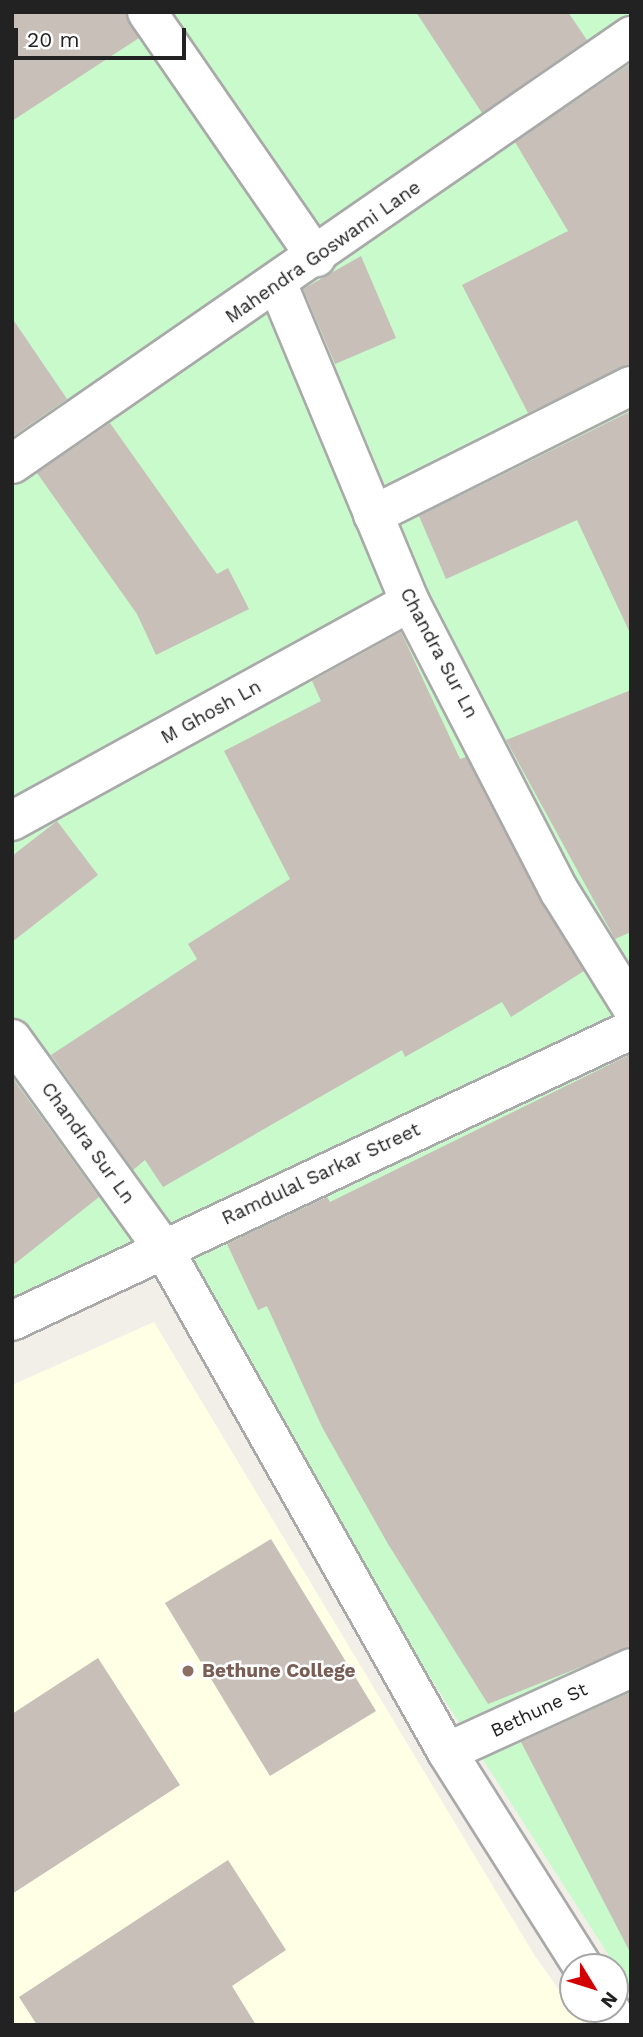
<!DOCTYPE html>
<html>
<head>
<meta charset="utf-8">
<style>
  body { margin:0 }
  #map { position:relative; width:643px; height:2037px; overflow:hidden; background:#f2efe9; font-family:"Work Sans",sans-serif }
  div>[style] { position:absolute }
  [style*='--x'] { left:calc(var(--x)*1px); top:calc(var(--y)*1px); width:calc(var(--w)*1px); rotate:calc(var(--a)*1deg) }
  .education>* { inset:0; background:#ffffe5 }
  .park>* { inset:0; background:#c8facc }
  .building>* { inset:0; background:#c7bfb8 }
  .roads { filter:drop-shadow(2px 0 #a9a9a9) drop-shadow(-2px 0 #a9a9a9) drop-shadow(0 2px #a9a9a9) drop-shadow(0 -2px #a9a9a9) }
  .minor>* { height:38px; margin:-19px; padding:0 19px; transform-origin:19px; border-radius:19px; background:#fff }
  .dots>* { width:19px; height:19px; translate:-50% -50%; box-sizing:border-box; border:4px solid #fff; border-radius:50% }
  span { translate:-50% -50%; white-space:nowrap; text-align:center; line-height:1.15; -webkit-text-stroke:5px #fff; paint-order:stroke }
  .street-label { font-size:19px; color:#222 }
  .education-label { font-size:19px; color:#785e54; font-weight:700 }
  .left { translate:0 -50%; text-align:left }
  .frame { position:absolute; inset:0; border:14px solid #222; pointer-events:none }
  .north { position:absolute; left:559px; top:1953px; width:70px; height:70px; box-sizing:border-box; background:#fff; border:2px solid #a7a7a7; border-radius:50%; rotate:128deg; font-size:19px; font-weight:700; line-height:28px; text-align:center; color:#222 }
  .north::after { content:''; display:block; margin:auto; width:24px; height:32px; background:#d40000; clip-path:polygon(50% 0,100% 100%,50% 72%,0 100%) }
  .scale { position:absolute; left:14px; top:28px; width:172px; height:32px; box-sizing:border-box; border:4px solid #222; border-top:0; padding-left:9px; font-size:21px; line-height:24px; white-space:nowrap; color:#222; -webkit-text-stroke:5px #fff; paint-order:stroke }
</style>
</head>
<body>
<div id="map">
  <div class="education">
    <i style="clip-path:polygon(154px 1322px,535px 1956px,584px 2025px,12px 2025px,12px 1385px)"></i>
  </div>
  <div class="park">
    <i style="clip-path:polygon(12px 12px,631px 12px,631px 1990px,151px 1243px,12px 1304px)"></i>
  </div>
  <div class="building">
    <i style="clip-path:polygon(12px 12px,125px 12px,139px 38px,12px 121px)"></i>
    <i style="clip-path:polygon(416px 12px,568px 12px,587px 40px,482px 113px)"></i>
    <i style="clip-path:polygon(631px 63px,631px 364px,528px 413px,462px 285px,568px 231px,515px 142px)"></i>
    <i style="clip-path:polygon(361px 256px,396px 338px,335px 364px,303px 289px)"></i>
    <i style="clip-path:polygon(12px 318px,67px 399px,12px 437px)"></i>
    <i style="clip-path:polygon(631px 411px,631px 635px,577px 520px,446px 579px,419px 516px)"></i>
    <i style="clip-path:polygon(110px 423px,217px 574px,228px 568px,249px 609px,156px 655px,137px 614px,37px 473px)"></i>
    <i style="clip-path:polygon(401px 632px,460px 759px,466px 757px,584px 971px,511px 1017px,502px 1002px,405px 1057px,402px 1050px,163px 1187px,145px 1160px,133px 1170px,51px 1055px,197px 959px,188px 944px,290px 879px,224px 751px,321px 701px,312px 681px)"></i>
    <i style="clip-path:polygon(631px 690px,631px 932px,615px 939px,506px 740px)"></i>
    <i style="clip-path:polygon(57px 821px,98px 875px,12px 942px,12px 856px)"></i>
    <i style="clip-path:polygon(631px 1054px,631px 1647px,488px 1704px,388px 1544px,322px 1427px,267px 1306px,258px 1310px,227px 1244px,327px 1197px,330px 1202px)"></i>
    <i style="clip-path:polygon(14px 1080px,99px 1197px,12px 1266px,12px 1081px)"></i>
    <i style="clip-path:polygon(271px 1539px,376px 1711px,270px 1776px,165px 1603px)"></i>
    <i style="clip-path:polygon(98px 1658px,180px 1785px,12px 1894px,12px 1714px)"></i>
    <i style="clip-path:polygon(631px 1692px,631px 1954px,521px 1742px)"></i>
    <i style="clip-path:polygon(228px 1860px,286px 1950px,232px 1986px,256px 2025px,37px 2025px,19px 1997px)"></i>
  </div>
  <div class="roads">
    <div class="minor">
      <i style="--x:147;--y:12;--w:298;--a:55.4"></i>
      <i style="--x:278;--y:285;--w:343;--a:67.4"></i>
      <i style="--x:410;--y:602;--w:326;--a:62.7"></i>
      <i style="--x:560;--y:892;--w:134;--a:58.1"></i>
      <i style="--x:12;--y:464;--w:753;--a:-34.66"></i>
      <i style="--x:373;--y:515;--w:288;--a:-26.6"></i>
      <i style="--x:12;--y:821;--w:454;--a:-28.8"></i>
      <i style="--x:12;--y:1039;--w:258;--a:54.2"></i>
      <i style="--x:163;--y:1248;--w:579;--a:60.6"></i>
      <i style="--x:447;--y:1752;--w:254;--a:57.7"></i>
      <i style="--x:12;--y:1321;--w:684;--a:-25.18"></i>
      <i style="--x:447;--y:1752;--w:202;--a:-24.5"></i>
      <i style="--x:610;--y:2009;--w:19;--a:58"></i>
    </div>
  </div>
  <div class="dots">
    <i style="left:188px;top:1671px;background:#8d6e63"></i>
  </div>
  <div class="street-label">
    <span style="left:323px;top:252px;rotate:-35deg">Mahendra Goswami Lane</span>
    <span style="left:439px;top:653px;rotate:62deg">Chandra Sur Ln</span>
    <span style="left:211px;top:712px;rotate:-29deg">M Ghosh Ln</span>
    <span style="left:88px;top:1143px;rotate:54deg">Chandra Sur Ln</span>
    <span style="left:321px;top:1174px;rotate:-25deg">Ramdulal Sarkar Street</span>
    <span style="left:539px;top:1710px;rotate:-25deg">Bethune St</span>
  </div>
  <div class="education-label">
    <span class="left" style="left:202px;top:1671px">Bethune College</span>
  </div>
  <div class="frame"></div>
  <div class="north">N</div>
  <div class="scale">20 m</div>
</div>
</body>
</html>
